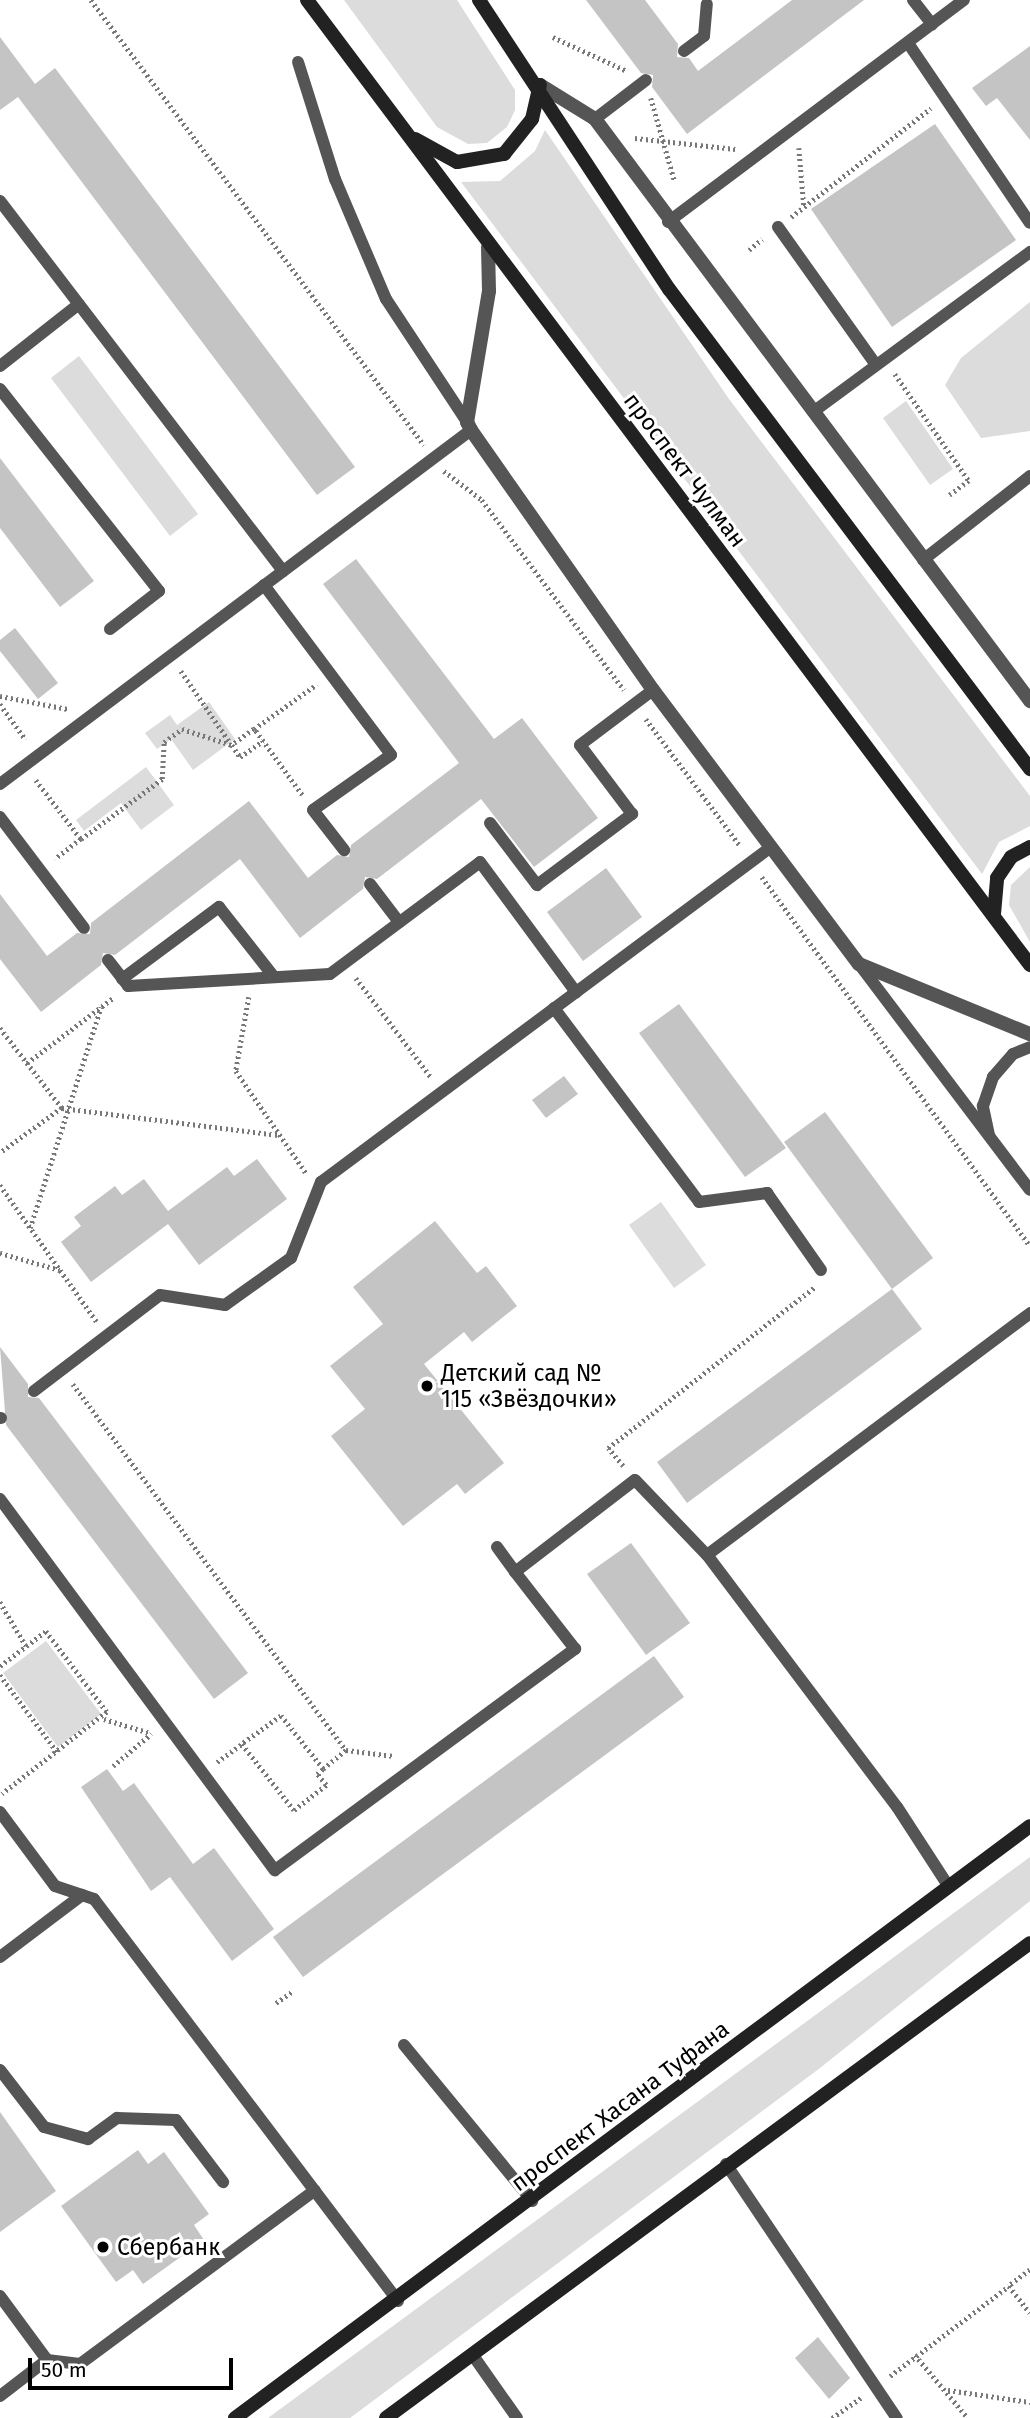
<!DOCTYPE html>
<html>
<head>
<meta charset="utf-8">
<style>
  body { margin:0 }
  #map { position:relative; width:1030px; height:2418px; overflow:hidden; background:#fff; font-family:"Fira Sans",sans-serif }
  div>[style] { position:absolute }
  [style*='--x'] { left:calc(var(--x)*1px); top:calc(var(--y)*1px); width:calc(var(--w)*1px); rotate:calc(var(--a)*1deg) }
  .green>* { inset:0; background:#dcdcdc }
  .building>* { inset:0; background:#c4c4c4 }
  .path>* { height:4.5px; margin-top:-2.25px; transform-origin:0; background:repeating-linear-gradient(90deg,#777 0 2px,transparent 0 5.5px) }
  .lane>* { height:12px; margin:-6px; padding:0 6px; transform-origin:6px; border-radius:6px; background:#555 }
  .street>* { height:14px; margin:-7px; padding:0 7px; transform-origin:7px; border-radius:7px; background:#555 }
  .secondary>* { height:14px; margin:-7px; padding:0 7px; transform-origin:7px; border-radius:7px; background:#222 }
  .dots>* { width:19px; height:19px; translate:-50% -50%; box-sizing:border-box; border:4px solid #fff; border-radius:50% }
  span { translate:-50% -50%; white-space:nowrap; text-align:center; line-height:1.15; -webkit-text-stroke:6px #fff; paint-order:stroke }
  .street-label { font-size:23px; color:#000 }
  .poi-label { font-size:23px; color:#000 }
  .left { translate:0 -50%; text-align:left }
  .scale { position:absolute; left:28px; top:2358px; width:205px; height:32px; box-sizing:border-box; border:4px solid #000; border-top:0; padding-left:9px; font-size:21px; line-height:24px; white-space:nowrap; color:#000; -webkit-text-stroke:5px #fff; paint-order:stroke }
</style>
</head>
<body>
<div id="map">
  <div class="green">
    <i style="clip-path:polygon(344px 0,457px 0,515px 90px,515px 110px,507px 127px,487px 143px,468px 144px,437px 127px)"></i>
    <i style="clip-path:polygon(545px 130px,729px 399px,1030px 796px,1030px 826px,999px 842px,982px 874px,461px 182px,500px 181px,535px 151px)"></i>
    <i style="clip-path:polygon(1030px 302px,1030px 431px,981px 438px,945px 385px,961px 358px)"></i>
    <i style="clip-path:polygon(79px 356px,198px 514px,170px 536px,51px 378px)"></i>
    <i style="clip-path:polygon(906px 401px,953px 469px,930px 485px,883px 418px)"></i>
    <i style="clip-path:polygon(209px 702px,235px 739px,193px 770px,171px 739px,157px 749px,145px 733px,170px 715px,177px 725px)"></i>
    <i style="clip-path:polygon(146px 767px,174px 805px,141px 830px,121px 803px,84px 831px,76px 820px)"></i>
    <i style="clip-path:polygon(1030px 867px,1030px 942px,1009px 905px,1011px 885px)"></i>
    <i style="clip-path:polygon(661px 1202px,706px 1265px,674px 1288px,629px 1225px)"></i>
    <i style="clip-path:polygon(46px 1641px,101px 1714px,58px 1747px,3px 1673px)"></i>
    <i style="clip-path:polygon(1030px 1857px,1030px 1901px,820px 2068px,350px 2418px,268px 2418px)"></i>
  </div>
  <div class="building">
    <i style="clip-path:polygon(586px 0,645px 0,678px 44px,677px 57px,689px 58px,698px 71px,792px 0,864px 0,687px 134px,652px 87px,653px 75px,641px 73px)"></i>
    <i style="clip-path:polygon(0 37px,35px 84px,55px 68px,355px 467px,317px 495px,18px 97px,0 110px)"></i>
    <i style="clip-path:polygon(1030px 46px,1030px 140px,997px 98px,986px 106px,972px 88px)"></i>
    <i style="clip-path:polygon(935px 124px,1016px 240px,892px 327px,811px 209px)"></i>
    <i style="clip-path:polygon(0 458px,94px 581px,60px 607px,0 528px)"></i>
    <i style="clip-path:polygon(356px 559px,494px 739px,522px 718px,598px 818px,534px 867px,481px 799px,377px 879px,365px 877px,363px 889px,300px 938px,240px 859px,115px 955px,103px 953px,101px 965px,41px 1012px,0 959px,0 894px,47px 956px,77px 933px,90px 934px,91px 923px,249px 801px,308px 878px,337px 855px,349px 857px,351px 845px,459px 763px,323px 584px)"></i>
    <i style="clip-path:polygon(15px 628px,58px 683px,38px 699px,0 651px,0 640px)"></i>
    <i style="clip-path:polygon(606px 868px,642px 917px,583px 961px,547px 912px)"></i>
    <i style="clip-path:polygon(679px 1004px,786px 1148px,745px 1177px,639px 1033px)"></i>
    <i style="clip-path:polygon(564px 1076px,578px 1094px,546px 1118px,532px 1100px)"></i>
    <i style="clip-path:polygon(825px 1112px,933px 1258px,892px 1289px,784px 1142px)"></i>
    <i style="clip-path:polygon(257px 1159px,287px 1199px,199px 1265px,168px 1224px,91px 1282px,61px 1242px,81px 1226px,74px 1217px,115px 1186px,122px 1195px,144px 1179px,168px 1211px,227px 1167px,234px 1176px)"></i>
    <i style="clip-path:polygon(435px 1221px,477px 1273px,486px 1266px,517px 1306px,472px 1342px,464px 1332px,424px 1364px,504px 1463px,465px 1494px,457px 1484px,403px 1526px,331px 1436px,365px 1409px,330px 1366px,383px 1324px,353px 1287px)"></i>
    <i style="clip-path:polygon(892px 1289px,922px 1329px,687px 1503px,657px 1462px)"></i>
    <i style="clip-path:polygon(0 1347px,28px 1384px,28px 1397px,39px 1398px,248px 1673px,214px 1699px,6px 1425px)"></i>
    <i style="clip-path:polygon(631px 1543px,690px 1623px,646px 1655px,587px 1574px)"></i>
    <i style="clip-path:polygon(654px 1656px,684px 1697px,303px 1977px,273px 1937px)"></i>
    <i style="clip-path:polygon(107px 1769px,123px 1791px,134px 1783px,193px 1864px,214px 1848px,274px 1929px,232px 1961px,170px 1877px,151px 1891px,81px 1787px)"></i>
    <i style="clip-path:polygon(0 2112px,56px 2191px,0 2232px)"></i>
    <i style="clip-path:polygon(138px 2150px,148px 2164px,164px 2152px,209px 2214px,194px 2225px,204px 2240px,143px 2284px,133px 2270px,116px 2282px,61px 2206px)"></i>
    <i style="clip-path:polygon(818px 2337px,850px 2378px,829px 2399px,795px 2358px)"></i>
  </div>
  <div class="path">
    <i style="--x:91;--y:0;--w:556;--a:53.19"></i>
    <i style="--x:553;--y:37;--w:81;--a:24.7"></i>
    <i style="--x:651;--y:98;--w:87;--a:74.1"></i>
    <i style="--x:635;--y:138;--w:101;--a:6.3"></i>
    <i style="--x:799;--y:148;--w:58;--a:85.1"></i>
    <i style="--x:791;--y:217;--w:177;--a:-37.9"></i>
    <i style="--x:749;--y:250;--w:17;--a:-40"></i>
    <i style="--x:895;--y:374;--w:130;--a:55.3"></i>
    <i style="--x:969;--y:481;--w:24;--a:144"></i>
    <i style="--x:444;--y:471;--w:48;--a:37.3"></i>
    <i style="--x:482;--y:500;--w:237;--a:53.2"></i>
    <i style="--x:181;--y:671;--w:88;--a:55.6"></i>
    <i style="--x:0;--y:696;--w:69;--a:10.8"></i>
    <i style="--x:0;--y:704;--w:44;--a:54.2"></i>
    <i style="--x:646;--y:719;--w:159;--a:53.4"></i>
    <i style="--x:254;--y:729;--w:27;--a:144"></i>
    <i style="--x:232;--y:745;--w:14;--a:56"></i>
    <i style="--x:240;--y:757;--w:28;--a:-35"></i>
    <i style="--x:36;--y:780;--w:74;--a:52.7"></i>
    <i style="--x:81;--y:839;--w:33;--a:142"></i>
    <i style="--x:302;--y:795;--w:82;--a:-126"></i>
    <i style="--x:254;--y:729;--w:77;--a:-35.5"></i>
    <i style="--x:81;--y:839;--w:101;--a:-36.5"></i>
    <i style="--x:162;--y:779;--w:37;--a:-87"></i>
    <i style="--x:164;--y:742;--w:22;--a:-36"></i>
    <i style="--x:182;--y:729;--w:52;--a:17.7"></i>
    <i style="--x:762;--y:877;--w:456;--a:54"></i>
    <i style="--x:356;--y:978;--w:124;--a:52.9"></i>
    <i style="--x:249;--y:997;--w:75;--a:100"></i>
    <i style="--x:236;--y:1071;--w:124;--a:55.5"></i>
    <i style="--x:0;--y:1028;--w:101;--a:52.2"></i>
    <i style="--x:62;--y:1108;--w:77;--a:144"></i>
    <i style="--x:27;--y:1063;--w:108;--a:-37.1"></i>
    <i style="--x:62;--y:1108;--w:220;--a:7.1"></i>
    <i style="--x:0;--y:1185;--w:168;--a:54.7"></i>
    <i style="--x:30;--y:1228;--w:232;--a:-72.2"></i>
    <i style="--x:0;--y:1253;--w:62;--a:15.8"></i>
    <i style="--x:73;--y:1384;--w:457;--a:53.3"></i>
    <i style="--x:346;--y:1750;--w:48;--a:7.1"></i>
    <i style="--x:623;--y:1466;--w:23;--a:-130"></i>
    <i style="--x:608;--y:1448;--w:262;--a:-37.9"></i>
    <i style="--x:0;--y:1602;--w:51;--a:59.4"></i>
    <i style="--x:0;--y:1666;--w:58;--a:-37.3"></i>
    <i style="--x:46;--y:1631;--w:101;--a:53"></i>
    <i style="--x:107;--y:1712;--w:133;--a:142"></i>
    <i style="--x:0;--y:1675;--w:97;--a:53.4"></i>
    <i style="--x:104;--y:1719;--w:48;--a:16.9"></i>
    <i style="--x:217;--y:1762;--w:31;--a:-36"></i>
    <i style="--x:113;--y:1766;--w:50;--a:-40.1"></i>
    <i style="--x:323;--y:1769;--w:68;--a:-128.4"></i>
    <i style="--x:281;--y:1716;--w:48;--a:144.3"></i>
    <i style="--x:242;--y:1744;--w:84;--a:51.8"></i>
    <i style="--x:294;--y:1810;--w:41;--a:-38"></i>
    <i style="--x:326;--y:1785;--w:14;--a:-129"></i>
    <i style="--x:317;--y:1774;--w:8;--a:-40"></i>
    <i style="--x:323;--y:1769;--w:30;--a:-40"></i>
    <i style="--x:276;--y:2003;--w:19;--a:-35"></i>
    <i style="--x:1030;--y:2270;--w:26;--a:143"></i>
    <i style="--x:1009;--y:2286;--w:34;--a:52"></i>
    <i style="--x:915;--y:2355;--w:82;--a:49.9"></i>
    <i style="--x:890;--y:2376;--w:149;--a:-37.1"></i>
    <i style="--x:948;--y:2390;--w:83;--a:8.3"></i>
    <i style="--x:832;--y:2418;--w:35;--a:-35"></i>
  </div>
  <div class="lane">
    <i style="--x:913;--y:0;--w:31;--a:52"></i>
    <i style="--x:908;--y:43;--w:217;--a:55.9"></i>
    <i style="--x:684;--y:51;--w:25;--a:-37"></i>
    <i style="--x:704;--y:36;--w:32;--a:-85"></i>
    <i style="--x:298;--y:62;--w:123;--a:72.5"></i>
    <i style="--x:335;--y:179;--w:130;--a:67"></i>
    <i style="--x:386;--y:299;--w:147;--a:56.6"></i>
    <i style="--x:595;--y:119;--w:64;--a:-37.4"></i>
    <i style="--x:0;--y:201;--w:466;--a:52.6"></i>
    <i style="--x:668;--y:222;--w:370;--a:-36.9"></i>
    <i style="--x:778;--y:227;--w:169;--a:54.6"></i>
    <i style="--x:0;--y:366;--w:100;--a:-38.1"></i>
    <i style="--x:0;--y:389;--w:257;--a:51.8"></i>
    <i style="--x:159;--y:591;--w:62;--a:142.2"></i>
    <i style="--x:813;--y:412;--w:270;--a:-36.4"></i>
    <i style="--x:923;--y:560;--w:136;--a:-38.1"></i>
    <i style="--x:264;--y:585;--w:212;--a:53.2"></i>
    <i style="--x:391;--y:755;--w:95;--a:144.8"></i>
    <i style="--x:313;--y:810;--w:51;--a:52.2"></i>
    <i style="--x:0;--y:784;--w:589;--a:-36.93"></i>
    <i style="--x:0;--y:817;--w:139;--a:52.9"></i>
    <i style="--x:490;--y:823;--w:78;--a:52.8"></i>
    <i style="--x:537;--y:885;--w:119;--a:-36.8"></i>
    <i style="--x:632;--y:814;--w:86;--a:-127"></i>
    <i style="--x:580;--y:745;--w:91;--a:-37"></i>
    <i style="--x:370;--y:884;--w:48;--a:52.7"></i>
    <i style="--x:108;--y:960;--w:33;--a:52"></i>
    <i style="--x:128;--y:986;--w:202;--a:-3.4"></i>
    <i style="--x:330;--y:974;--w:187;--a:-36.7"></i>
    <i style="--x:480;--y:862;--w:162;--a:53.6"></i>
    <i style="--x:859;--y:964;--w:283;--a:52.9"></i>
    <i style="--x:122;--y:979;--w:121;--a:-36.6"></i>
    <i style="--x:219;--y:907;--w:89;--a:51.8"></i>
    <i style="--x:554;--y:1008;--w:242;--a:53.2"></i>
    <i style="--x:699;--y:1202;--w:69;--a:-7.5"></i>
    <i style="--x:767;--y:1193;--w:94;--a:55"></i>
    <i style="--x:989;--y:1135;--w:30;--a:-102"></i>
    <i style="--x:983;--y:1106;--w:31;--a:-71"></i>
    <i style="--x:993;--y:1077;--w:30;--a:-49"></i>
    <i style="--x:1013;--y:1054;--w:18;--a:-22"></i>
    <i style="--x:34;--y:1391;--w:158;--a:-37.3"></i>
    <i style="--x:160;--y:1295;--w:66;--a:8.7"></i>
    <i style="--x:225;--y:1305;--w:81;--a:-35.5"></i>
    <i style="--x:291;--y:1258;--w:82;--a:-68.5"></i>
    <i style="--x:321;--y:1182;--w:561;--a:-36.67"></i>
    <i style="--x:0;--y:1418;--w:1;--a:0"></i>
    <i style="--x:0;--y:1499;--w:462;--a:53.5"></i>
    <i style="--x:275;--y:1870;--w:373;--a:-36.4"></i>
    <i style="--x:575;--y:1649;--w:98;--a:-127.9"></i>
    <i style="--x:515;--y:1572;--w:151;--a:-37.5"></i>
    <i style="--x:635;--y:1480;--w:104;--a:46.2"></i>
    <i style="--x:497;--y:1547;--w:31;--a:54"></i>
    <i style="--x:0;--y:1812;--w:92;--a:53.4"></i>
    <i style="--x:55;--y:1886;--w:41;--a:18.4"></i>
    <i style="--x:94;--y:1899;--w:504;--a:52.9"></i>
    <i style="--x:949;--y:1887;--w:95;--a:-123"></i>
    <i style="--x:897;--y:1807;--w:316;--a:-127"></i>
    <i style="--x:707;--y:1555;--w:404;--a:-36.8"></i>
    <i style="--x:0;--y:1957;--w:103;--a:-37.1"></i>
    <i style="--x:404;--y:2045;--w:202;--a:50.6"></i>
    <i style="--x:0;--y:2070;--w:72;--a:52.3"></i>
    <i style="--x:44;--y:2127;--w:46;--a:15.3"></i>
    <i style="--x:88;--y:2139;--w:36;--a:-36"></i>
    <i style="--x:117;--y:2118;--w:59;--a:1.9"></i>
    <i style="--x:176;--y:2120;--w:78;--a:52.8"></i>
    <i style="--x:726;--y:2164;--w:306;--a:56.1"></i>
    <i style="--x:0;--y:2296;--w:79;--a:53.7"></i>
    <i style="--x:47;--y:2360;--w:33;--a:7"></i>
    <i style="--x:80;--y:2364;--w:292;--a:-36.5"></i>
    <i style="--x:472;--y:2354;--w:78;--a:54.9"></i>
    <i style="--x:0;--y:2396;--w:59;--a:-37.5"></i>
  </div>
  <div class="street">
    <i style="--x:540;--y:85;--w:65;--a:31.7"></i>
    <i style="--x:595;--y:119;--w:727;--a:53.22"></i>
    <i style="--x:488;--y:247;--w:44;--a:88.7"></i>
    <i style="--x:489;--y:291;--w:133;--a:99.5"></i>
    <i style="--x:467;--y:422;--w:9;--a:63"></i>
    <i style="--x:471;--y:430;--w:317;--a:55"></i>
    <i style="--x:653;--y:690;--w:343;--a:53.1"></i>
    <i style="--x:859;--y:964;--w:185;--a:22.3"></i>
  </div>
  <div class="secondary">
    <i style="--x:307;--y:0;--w:1206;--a:53.16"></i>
    <i style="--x:479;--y:0;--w:346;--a:56.7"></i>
    <i style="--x:669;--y:289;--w:601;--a:53.05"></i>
    <i style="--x:415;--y:139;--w:48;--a:28.7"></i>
    <i style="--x:457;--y:162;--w:48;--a:-9.7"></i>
    <i style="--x:504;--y:154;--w:45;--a:-51.3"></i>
    <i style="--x:532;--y:119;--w:35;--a:-77"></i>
    <i style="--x:994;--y:914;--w:36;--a:-85"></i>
    <i style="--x:997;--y:878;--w:25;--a:-56"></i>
    <i style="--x:1011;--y:857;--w:21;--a:-28"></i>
    <i style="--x:235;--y:2418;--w:991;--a:-36.67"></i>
    <i style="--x:386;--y:2418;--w:800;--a:-36.41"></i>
  </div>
  <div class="dots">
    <i style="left:427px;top:1386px;background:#000"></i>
    <i style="left:103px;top:2247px;background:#000"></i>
  </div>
  <div class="street-label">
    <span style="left:685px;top:470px;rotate:53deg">проспект Чулман</span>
    <span style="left:620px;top:2106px;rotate:-37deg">проспект Хасана Туфана</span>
  </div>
  <div class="poi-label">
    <span class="left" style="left:441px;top:1386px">Детский сад №<br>115 «Звёздочки»</span>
    <span class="left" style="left:117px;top:2247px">Сбербанк</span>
  </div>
  <div class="scale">50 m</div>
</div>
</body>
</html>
